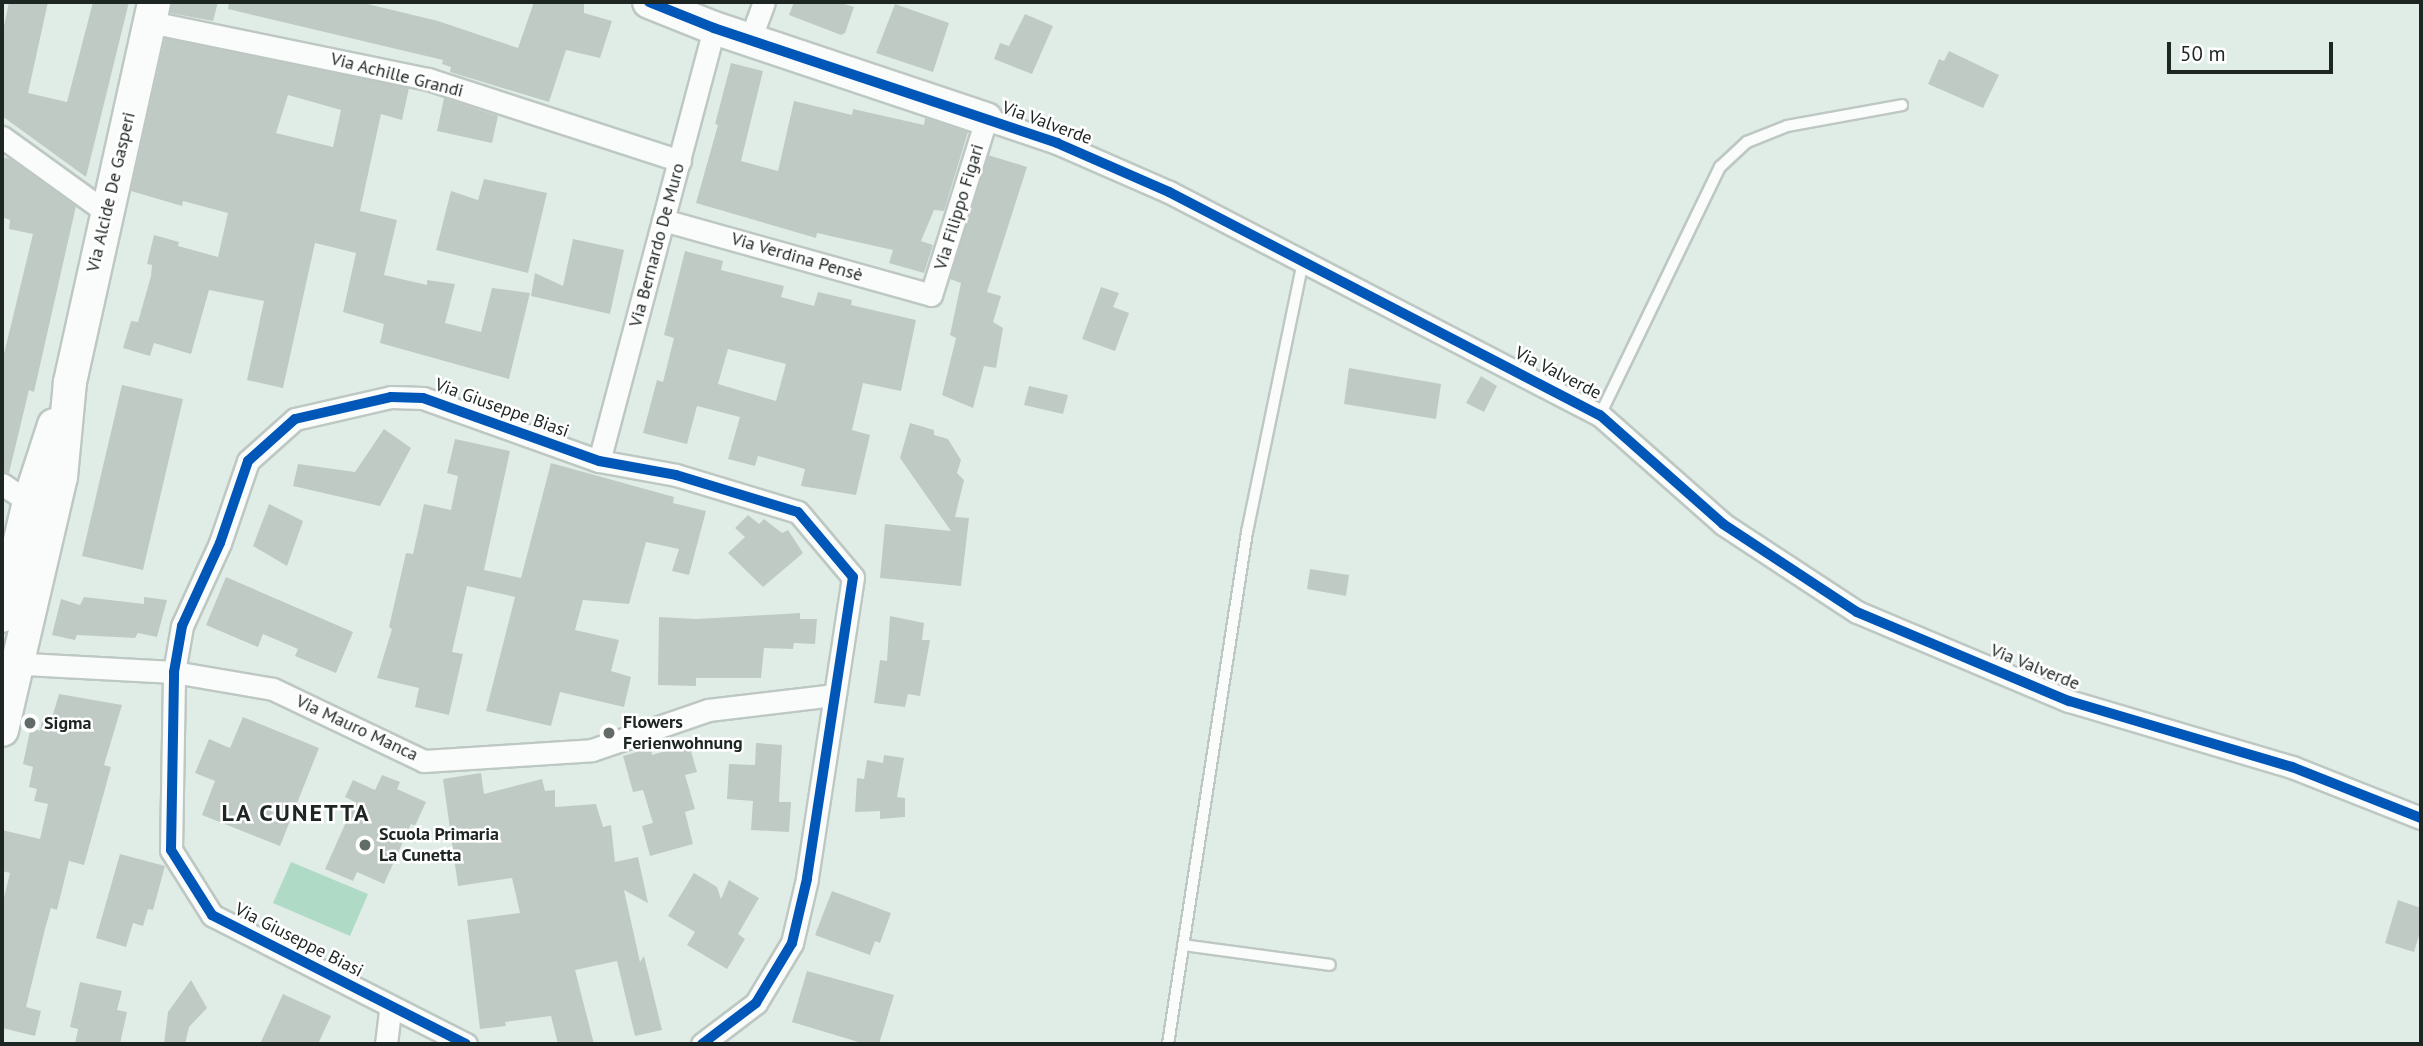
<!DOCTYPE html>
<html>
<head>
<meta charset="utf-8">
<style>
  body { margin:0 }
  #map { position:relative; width:2423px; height:1046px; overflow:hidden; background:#e0ede6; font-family:"PT Sans",sans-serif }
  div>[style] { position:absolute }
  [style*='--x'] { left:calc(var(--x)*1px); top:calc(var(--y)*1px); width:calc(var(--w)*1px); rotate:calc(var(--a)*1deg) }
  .green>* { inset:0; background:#afdac6 }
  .building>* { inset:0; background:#c0cac4 }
  .roads { filter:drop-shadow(2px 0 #bec8c3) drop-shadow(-2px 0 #bec8c3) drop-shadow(0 2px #bec8c3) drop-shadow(0 -2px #bec8c3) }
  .lane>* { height:10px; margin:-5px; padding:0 5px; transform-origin:5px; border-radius:5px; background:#fafcfb }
  .street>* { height:21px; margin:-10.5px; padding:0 10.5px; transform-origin:10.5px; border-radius:10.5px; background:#fafcfb }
  .secondary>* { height:32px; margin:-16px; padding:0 16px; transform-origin:16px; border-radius:16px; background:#fafcfb }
  .cycleway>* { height:10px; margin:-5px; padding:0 5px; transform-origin:5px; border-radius:5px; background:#0057b8 }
  .dots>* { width:19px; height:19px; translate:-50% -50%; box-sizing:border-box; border:4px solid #fff; border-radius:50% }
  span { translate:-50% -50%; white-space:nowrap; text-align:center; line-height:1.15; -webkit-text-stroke:5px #fff; paint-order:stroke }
  .street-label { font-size:18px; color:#1d2622 }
  .poi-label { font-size:18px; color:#1d2622; font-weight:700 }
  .left { translate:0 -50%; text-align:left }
  .district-label { font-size:24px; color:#1d2622; font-weight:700; letter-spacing:2px }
  .frame { position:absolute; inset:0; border:4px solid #1d2622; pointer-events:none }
  .scale { position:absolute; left:2167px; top:42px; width:166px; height:32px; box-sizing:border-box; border:4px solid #1d2622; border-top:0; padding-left:9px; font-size:21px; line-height:24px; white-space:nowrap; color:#1d2622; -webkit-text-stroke:5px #fff; paint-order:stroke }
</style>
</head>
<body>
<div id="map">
  <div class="green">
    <i style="clip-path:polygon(291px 862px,368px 894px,350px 936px,273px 903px)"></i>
  </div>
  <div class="building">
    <i style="clip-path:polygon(9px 2px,48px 2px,28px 93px,67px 102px,93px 2px,129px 2px,86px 177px,2px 116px,2px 35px)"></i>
    <i style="clip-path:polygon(172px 2px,218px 2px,213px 21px,170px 13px)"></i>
    <i style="clip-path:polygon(229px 2px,359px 2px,438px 21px,518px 48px,534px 2px,584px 2px,584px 13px,612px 21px,600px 58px,566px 50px,549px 102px,450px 72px,451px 67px,442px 64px,443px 60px,228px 9px)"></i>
    <i style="clip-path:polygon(794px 2px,838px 2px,854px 7px,845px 33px,841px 35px,789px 15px)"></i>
    <i style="clip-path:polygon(895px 4px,949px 23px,933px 72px,876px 53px)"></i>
    <i style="clip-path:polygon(1025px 14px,1053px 26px,1032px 74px,994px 59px,1000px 43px,1009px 46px)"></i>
    <i style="clip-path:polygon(evenodd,165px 38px,409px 88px,402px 120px,381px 114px,360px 211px,397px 220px,384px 275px,427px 285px,427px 280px,455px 284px,445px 323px,481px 332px,492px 288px,530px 293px,509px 379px,380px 343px,384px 324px,343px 312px,356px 253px,315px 243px,283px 388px,247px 380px,264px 301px,209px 290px,191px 354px,154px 343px,150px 356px,123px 348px,131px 321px,138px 322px,151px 276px,152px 265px,147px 264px,154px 235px,179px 242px,178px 246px,218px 257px,228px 213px,183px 201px,182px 206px,131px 191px,165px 38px,288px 95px,341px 110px,333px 147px,276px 133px,288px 95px)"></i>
    <i style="clip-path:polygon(1949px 51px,1999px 75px,1983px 108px,1928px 84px,1939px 59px,1944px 61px)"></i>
    <i style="clip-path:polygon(731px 63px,763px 71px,741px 161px,778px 171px,794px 101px,852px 115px,853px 109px,924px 125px,925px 118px,968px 132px,944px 211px,934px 210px,921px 241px,933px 245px,924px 273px,889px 263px,893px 250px,817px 233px,816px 238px,696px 203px,718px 125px,715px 124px)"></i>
    <i style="clip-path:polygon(444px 98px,498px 116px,492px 143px,437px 131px)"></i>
    <i style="clip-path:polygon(988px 155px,1027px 167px,987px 292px,1001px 296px,993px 322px,1003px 328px,996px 368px,984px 366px,973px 408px,942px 395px,956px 338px,950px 335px,961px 283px,950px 279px)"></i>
    <i style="clip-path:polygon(2px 157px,10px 159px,76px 206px,34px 392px,29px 390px,9px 473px,2px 471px,2px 362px,33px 234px,9px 229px,10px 220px,2px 217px)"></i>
    <i style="clip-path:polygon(484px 179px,547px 193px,528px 273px,436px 250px,451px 191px,478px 200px)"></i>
    <i style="clip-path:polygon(573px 239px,624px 250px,610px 314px,531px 296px,535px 273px,563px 286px)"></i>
    <i style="clip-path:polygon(evenodd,685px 251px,723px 261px,721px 270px,784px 286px,781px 297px,814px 306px,818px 292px,852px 300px,851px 305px,916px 320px,901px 391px,863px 383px,852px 430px,870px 435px,856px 495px,801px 486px,805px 469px,758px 456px,755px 466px,728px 459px,740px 417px,697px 406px,687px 444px,643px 433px,657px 380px,663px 382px,674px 338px,664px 335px,685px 251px,728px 349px,786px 364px,776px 401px,718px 384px,728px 349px)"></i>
    <i style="clip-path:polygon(1101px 287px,1119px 293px,1113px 307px,1129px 313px,1115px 351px,1082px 339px)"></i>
    <i style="clip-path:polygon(1349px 368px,1441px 384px,1436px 419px,1344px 404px)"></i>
    <i style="clip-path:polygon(1481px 376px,1497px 386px,1484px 412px,1466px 403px)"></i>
    <i style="clip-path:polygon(122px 385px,183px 399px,143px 570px,82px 556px)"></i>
    <i style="clip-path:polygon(1029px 386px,1068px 395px,1063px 414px,1024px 405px)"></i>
    <i style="clip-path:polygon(910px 423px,934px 430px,934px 435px,948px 439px,961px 460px,957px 473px,964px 480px,955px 517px,969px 518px,961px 586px,880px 578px,885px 524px,951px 531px,900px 458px)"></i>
    <i style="clip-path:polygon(384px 429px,411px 448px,380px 506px,293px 486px,298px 464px,355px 472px)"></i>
    <i style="clip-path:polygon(455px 439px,510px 451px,484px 570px,521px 578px,551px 463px,674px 497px,673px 503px,706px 511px,689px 575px,672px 571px,679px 549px,646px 542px,629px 604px,583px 600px,575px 630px,619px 640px,611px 671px,631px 677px,624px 707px,560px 692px,551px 726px,486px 711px,515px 597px,467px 586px,452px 652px,463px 654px,449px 715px,415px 707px,419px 688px,377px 678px,392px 629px,389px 627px,406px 553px,413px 554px,424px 504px,451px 510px,458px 476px,447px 473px)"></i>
    <i style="clip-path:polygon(269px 504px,303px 521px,287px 566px,253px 546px)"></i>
    <i style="clip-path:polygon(748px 515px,759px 524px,764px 519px,782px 533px,788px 530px,803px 553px,763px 587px,728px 553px,745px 537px,735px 528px)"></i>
    <i style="clip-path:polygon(1310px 569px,1349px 575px,1346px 596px,1307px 589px)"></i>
    <i style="clip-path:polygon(226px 577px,353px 632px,336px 673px,295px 656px,298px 649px,263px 634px,258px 647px,206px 625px)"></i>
    <i style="clip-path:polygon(84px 597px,144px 604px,144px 597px,167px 600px,157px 637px,138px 633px,135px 638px,77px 635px,75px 640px,52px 635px,61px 599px,80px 605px)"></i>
    <i style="clip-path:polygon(800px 613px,800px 619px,817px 619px,815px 644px,794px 643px,793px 649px,764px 648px,761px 678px,696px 678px,696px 686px,658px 685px,659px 617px,697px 619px)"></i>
    <i style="clip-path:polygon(890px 616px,924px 623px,922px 640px,930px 640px,920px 696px,908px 694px,905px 707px,874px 703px,880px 660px,887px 661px)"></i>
    <i style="clip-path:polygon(59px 694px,122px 705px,104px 765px,111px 767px,84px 865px,69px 861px,57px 910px,51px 908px,45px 929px,26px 1007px,41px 1011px,35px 1036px,2px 1028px,2px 905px,10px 873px,2px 871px,2px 830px,40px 839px,48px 804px,34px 801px,37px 789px,29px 787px,33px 767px,23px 764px,31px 726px,40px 731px,43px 716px,52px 718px)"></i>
    <i style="clip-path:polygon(243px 717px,319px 748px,280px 846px,202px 815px,215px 781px,195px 773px,209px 739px,230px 748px)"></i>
    <i style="clip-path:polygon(756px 743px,782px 745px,779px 802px,791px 802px,789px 832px,751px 830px,753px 801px,727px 799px,729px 764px,755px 765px)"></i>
    <i style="clip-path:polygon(689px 744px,697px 772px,685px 775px,695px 809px,685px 812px,693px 844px,650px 856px,642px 826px,653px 823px,643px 790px,633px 792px,623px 756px,651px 748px,652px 755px)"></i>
    <i style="clip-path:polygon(884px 755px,904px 758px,897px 797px,905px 798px,905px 817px,880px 819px,880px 811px,855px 812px,857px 778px,864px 779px,867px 760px,883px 763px)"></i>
    <i style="clip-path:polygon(481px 773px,484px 794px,542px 779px,545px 791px,555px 790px,555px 807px,596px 804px,603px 827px,611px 825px,615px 862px,638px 857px,648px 903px,624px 890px,640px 962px,644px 956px,662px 1030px,635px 1036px,617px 961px,575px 970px,594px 1044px,558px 1044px,551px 1016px,505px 1022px,506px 1026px,480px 1029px,467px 920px,520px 913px,512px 878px,458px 886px,443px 779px)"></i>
    <i style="clip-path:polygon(382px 775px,400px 782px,397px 789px,426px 802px,415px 826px,411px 824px,384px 884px,357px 872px,353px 881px,325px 869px,355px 802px,345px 797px,353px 780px,375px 790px)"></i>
    <i style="clip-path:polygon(120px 854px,165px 866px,153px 910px,148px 909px,143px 926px,133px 923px,126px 947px,96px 938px)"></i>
    <i style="clip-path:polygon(694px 873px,717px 887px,721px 899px,729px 880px,759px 898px,738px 934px,745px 939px,727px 969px,687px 945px,695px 932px,668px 916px)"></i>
    <i style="clip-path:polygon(832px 891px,891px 913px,880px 943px,875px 941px,870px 955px,815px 935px)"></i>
    <i style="clip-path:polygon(2398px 900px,2421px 908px,2421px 929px,2414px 952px,2385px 943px)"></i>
    <i style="clip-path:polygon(807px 971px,894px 995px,879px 1044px,865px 1044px,792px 1022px)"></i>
    <i style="clip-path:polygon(191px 980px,207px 1008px,189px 1027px,185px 1044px,164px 1044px,168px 1012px)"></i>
    <i style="clip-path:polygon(80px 982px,122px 991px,117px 1010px,127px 1012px,120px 1044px,75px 1044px,78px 1029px,70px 1027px)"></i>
    <i style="clip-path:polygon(283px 994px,331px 1016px,318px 1044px,260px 1044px)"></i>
  </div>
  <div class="roads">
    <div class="lane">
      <i style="--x:1600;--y:415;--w:276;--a:-64.2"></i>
      <i style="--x:1720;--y:167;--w:37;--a:-43"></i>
      <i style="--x:1747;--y:142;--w:43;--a:-21.8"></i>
      <i style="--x:1787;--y:126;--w:117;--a:-10.3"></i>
      <i style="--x:1183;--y:945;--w:148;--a:7.7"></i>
      <i style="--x:1168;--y:1044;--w:518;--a:-81.23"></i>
      <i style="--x:1247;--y:532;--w:277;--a:-78.3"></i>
    </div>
    <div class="street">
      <i style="--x:150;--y:22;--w:284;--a:11.6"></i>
      <i style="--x:428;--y:79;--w:265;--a:18"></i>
      <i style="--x:750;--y:40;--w:40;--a:-69.8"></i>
      <i style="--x:2;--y:137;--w:128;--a:35.8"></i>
      <i style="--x:663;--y:220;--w:278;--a:15.6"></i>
      <i style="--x:931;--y:295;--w:184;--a:-72.6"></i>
      <i style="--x:986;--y:119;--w:75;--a:18.7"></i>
      <i style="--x:1057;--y:143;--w:122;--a:23.6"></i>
      <i style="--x:1169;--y:192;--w:485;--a:27.4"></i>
      <i style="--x:1600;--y:415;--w:164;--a:41.5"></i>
      <i style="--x:1723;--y:524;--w:160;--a:33.3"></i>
      <i style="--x:1857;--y:612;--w:230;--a:22.8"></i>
      <i style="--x:2069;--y:701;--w:233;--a:16.5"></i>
      <i style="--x:2292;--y:767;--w:139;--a:21.6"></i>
      <i style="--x:599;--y:461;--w:448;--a:-75.1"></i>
      <i style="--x:2;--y:484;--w:32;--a:34"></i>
      <i style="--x:29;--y:502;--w:13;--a:18"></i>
      <i style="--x:7;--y:663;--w:167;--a:3.1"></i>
      <i style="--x:174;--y:672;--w:100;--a:9.7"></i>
      <i style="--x:273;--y:689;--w:167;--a:25.5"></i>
      <i style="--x:424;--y:761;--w:168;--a:-3.7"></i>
      <i style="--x:592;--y:750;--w:123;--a:-19"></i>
      <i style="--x:708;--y:710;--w:126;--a:-6.8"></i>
      <i style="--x:386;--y:1044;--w:38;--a:-83"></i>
      <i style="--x:466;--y:1044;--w:285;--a:-153.1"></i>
      <i style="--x:212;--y:915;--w:77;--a:-122.2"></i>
      <i style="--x:171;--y:850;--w:178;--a:-89"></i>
      <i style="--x:174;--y:672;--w:47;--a:-80.1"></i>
      <i style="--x:182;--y:626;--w:91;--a:-65.4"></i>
      <i style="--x:220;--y:543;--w:87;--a:-71.1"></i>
      <i style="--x:248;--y:461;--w:63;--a:-41.8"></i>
      <i style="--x:295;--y:419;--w:98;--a:-12.9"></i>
      <i style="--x:391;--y:397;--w:32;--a:2"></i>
      <i style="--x:423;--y:398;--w:187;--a:19.7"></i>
      <i style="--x:599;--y:461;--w:78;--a:10.3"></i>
      <i style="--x:676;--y:475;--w:127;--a:16.9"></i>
      <i style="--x:798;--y:512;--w:85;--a:49.8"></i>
      <i style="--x:853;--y:577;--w:305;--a:98.7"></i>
      <i style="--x:807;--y:879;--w:66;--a:103.2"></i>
      <i style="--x:792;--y:943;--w:70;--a:121"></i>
      <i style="--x:756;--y:1003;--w:68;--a:142.8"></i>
    </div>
    <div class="secondary">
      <i style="--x:649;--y:2;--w:70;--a:21.8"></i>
      <i style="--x:714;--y:28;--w:287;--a:18.5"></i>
      <i style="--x:2;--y:616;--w:117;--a:-76.7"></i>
      <i style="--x:29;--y:502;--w:81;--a:-72"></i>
      <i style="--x:2;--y:730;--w:260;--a:-76.9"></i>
      <i style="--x:61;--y:477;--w:95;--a:-84.6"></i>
      <i style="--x:70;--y:382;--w:389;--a:-77.5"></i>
    </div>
  </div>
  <div class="cycleway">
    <i style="--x:649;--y:2;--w:70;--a:21.8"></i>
    <i style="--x:714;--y:28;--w:362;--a:18.5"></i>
    <i style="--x:1057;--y:143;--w:122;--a:23.6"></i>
    <i style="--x:1169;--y:192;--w:485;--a:27.4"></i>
    <i style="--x:1600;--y:415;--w:164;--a:41.5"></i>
    <i style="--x:1723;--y:524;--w:160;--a:33.3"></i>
    <i style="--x:1857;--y:612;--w:230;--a:22.8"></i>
    <i style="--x:2069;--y:701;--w:233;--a:16.5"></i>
    <i style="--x:2292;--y:767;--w:139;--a:21.6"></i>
    <i style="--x:466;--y:1044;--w:285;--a:-153.1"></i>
    <i style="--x:212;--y:915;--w:77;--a:-122.2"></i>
    <i style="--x:171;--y:850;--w:178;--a:-89"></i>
    <i style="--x:174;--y:672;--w:47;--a:-80.1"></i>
    <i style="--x:182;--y:626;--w:91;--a:-65.4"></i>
    <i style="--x:220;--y:543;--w:87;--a:-71.1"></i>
    <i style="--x:248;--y:461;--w:63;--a:-41.8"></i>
    <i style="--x:295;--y:419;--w:98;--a:-12.9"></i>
    <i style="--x:391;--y:397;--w:32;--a:2"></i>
    <i style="--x:423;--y:398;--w:187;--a:19.7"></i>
    <i style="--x:599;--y:461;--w:78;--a:10.3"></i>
    <i style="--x:676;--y:475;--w:127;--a:16.9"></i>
    <i style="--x:798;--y:512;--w:85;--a:49.8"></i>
    <i style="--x:853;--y:577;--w:305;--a:98.7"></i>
    <i style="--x:807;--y:879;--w:66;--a:103.2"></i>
    <i style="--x:792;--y:943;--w:70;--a:121"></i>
    <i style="--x:756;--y:1003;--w:68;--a:142.8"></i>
  </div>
  <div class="dots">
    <i style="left:30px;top:723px;background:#616c67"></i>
    <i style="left:609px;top:733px;background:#616c67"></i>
    <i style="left:365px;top:845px;background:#616c67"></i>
  </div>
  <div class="street-label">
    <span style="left:397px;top:75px;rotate:14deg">Via Achille Grandi</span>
    <span style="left:1047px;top:123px;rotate:20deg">Via Valverde</span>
    <span style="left:111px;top:192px;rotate:-77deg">Via Alcide De Gasperi</span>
    <span style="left:959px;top:207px;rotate:-73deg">Via Filippo Figari</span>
    <span style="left:657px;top:245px;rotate:-75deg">Via Bernardo De Muro</span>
    <span style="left:797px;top:257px;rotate:16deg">Via Verdina Pensè</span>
    <span style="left:1558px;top:373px;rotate:27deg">Via Valverde</span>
    <span style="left:502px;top:408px;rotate:20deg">Via Giuseppe Biasi</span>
    <span style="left:2035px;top:667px;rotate:22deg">Via Valverde</span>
    <span style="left:357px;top:728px;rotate:25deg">Via Mauro Manca</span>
    <span style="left:299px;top:940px;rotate:27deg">Via Giuseppe Biasi</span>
  </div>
  <div class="poi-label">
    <span class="left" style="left:44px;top:723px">Sigma</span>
    <span class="left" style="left:623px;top:733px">Flowers<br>Ferienwohnung</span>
    <span class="left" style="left:379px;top:845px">Scuola Primaria<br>La Cunetta</span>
  </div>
  <div class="district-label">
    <span style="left:296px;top:813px">LA CUNETTA</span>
  </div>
  <div class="frame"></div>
  <div class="scale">50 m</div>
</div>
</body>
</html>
